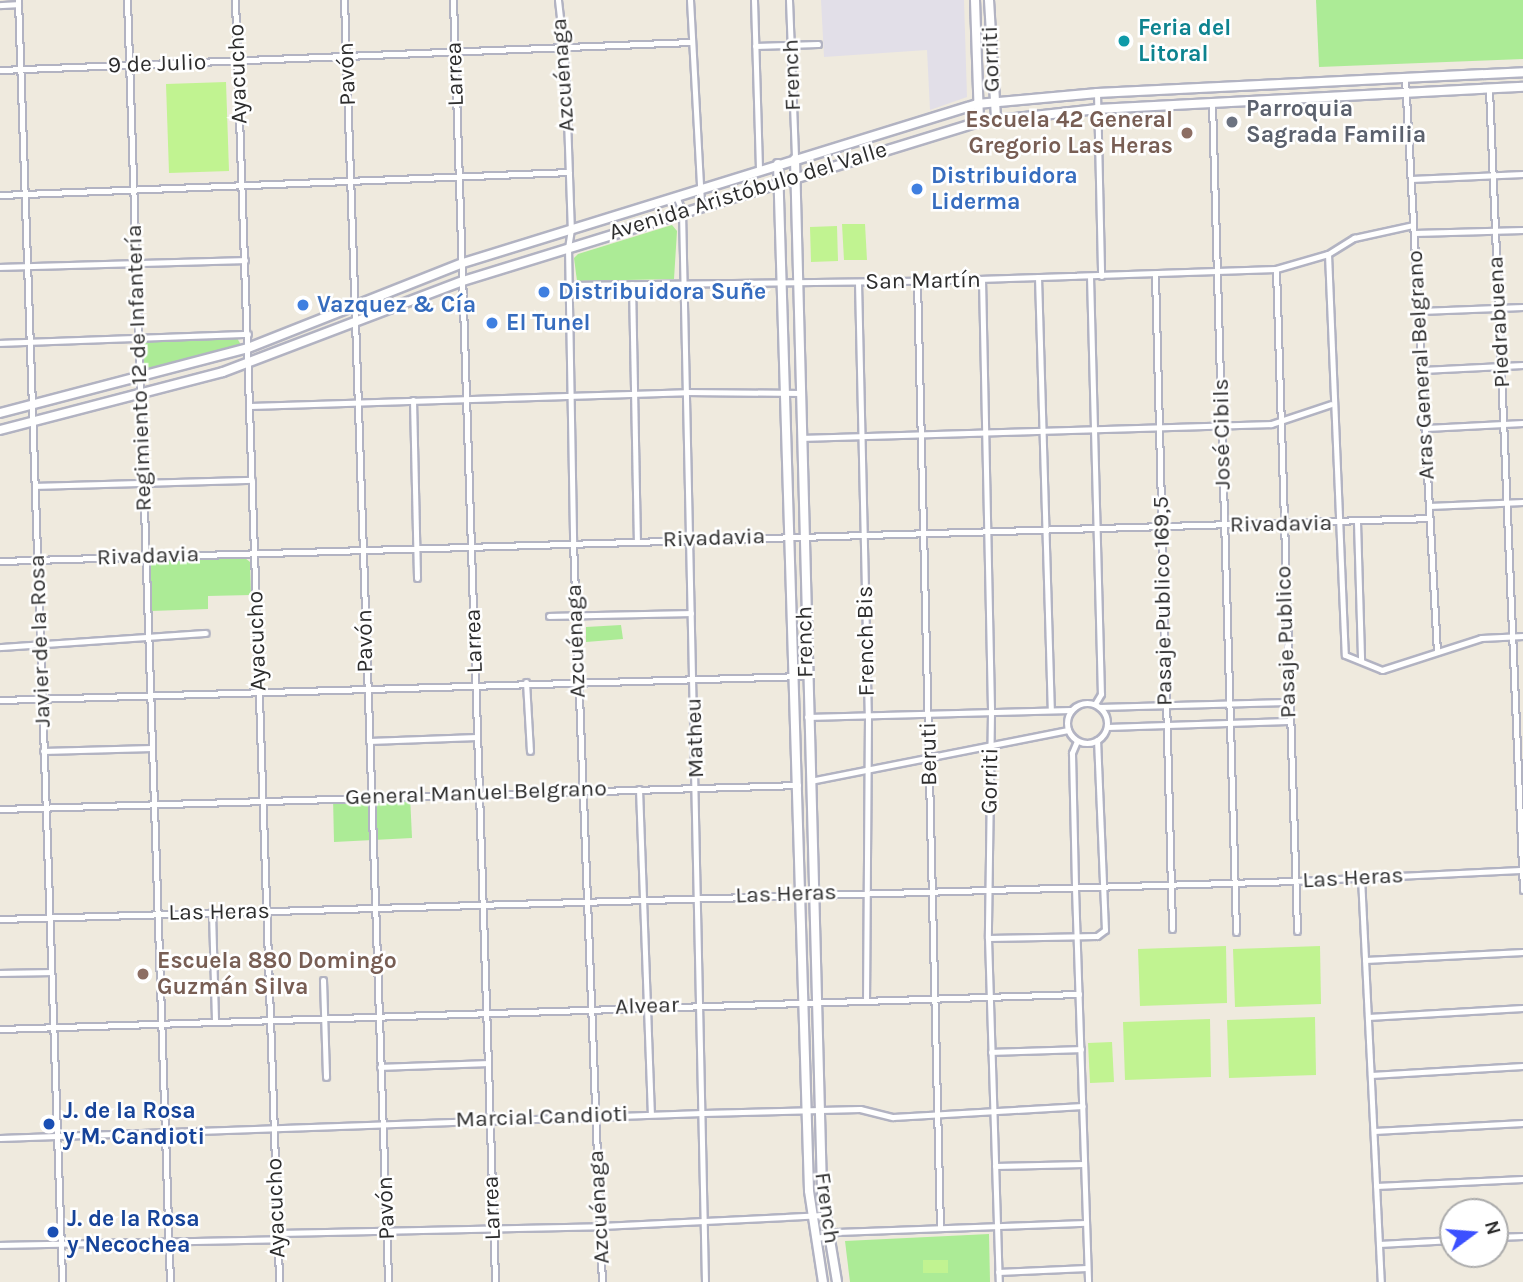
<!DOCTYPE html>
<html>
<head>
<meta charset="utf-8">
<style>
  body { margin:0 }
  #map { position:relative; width:1523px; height:1282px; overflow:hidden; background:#efeade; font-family:Karla,sans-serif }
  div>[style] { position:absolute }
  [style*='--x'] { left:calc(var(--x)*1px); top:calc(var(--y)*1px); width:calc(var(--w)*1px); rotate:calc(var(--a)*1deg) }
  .industrial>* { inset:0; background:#e2dfe8 }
  .green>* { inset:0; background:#aceb96 }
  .pitch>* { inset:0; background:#c1f391 }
  .roads { filter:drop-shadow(2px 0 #b2b3c2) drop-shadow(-2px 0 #b2b3c2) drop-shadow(0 2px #b2b3c2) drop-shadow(0 -2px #b2b3c2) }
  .minor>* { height:5px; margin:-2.5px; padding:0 2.5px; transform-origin:2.5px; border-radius:2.5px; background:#fff }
  .minor>.ring { margin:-2.5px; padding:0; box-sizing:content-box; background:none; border:5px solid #fff; border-radius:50% }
  .secondary>* { height:8px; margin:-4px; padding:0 4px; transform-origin:4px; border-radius:4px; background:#fff }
  .dots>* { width:19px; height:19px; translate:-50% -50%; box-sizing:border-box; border:4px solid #fff; border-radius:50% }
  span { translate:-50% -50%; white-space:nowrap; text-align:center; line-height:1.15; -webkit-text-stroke:5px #fff; paint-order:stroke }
  .culture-label { font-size:23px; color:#0d838f; font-weight:700 }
  .left { translate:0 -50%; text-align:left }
  .street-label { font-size:23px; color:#2d2d2d }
  .worship-label { font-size:23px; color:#5b616d; font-weight:700 }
  .education-label { font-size:23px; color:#785e54; font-weight:700 }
  .right { translate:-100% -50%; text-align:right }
  .shop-label { font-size:23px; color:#366cbe; font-weight:700 }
  .transit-label { font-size:23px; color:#164399; font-weight:700 }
  .north { position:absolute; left:1439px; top:1198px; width:70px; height:70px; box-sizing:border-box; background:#fff; border:2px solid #ababab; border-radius:50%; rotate:74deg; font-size:19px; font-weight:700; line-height:28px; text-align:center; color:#2d2d2d }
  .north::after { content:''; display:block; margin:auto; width:24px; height:32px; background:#3c50ff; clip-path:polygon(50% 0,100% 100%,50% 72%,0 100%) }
</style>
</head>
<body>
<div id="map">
  <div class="industrial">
    <i style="clip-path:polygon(821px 0,964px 0,967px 97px,930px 110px,927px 50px,824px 57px)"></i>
  </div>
  <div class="green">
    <i style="clip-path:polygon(1316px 0,1523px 0,1523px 59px,1319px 67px)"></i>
    <i style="clip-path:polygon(672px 225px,677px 231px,674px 279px,577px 281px,574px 258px,578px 254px)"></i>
    <i style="clip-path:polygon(237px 338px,241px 345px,218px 353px,149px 369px,143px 365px,142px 345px,147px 340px)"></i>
    <i style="clip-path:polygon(245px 558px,250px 562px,251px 595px,208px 596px,208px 609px,151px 611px,150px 565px,155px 561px)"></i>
    <i style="clip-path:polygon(621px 625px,623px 639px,586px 642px,586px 627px)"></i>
    <i style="clip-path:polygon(410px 795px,412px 838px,334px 842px,333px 797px)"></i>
    <i style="clip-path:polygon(989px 1234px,990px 1282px,850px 1282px,845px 1241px)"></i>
  </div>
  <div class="pitch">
    <i style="clip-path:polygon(226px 82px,229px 171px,169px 173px,166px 84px)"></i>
    <i style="clip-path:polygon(842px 224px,865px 224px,867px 260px,844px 260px)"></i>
    <i style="clip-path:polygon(837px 226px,838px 261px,811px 262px,810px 227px)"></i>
    <i style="clip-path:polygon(1226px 946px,1227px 1003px,1140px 1006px,1138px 949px)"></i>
    <i style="clip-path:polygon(1320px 946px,1321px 1004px,1235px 1007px,1233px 949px)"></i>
    <i style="clip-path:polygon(1315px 1017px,1316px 1075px,1229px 1078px,1227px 1020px)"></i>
    <i style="clip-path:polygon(1210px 1019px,1211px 1077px,1125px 1080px,1123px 1022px)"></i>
    <i style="clip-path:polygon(1112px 1042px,1114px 1082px,1090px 1083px,1088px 1043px)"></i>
    <i style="clip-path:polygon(923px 1260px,948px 1260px,948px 1273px,923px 1273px)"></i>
  </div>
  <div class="roads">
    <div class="minor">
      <i style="--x:18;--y:0;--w:1283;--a:88.03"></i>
      <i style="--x:127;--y:0;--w:1283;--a:88.08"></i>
      <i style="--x:235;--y:0;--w:1283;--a:88.03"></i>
      <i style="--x:344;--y:0;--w:1283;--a:88.03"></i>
      <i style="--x:453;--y:0;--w:1283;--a:88.12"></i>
      <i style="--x:558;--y:0;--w:61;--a:83.5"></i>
      <i style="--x:565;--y:61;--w:168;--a:88"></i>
      <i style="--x:571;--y:229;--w:18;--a:99"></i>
      <i style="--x:568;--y:247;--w:295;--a:89"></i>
      <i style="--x:573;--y:542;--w:741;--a:87.76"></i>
      <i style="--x:690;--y:0;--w:205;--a:86.9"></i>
      <i style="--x:754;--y:0;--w:170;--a:88.3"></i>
      <i style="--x:789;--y:0;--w:159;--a:87.8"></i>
      <i style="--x:0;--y:5;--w:18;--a:-3"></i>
      <i style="--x:755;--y:46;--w:63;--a:-1.8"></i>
      <i style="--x:0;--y:70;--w:692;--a:-2.32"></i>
      <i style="--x:1405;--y:78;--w:575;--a:86.81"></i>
      <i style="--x:1489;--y:89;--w:802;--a:87.57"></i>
      <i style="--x:1097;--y:93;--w:183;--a:88.7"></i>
      <i style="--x:1212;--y:103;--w:829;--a:88.34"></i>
      <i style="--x:1411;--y:179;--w:112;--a:-2.6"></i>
      <i style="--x:0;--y:195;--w:569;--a:-2.31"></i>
      <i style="--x:676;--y:196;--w:16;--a:68"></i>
      <i style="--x:682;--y:211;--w:1071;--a:88.77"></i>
      <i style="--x:1414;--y:233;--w:109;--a:-1.6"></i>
      <i style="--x:1328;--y:254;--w:401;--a:87.6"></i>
      <i style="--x:1345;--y:655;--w:40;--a:22"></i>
      <i style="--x:1382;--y:670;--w:104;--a:-17.9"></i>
      <i style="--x:1481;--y:638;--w:42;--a:-2.7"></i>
      <i style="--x:0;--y:267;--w:245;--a:-1.6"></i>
      <i style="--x:1276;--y:269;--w:662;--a:88.18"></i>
      <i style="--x:1155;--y:274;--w:655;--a:88.51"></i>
      <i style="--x:1090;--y:276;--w:418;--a:88.5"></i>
      <i style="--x:1101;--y:694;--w:12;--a:121"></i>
      <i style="--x:1038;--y:277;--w:433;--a:88.3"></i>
      <i style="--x:982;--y:279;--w:433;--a:88.8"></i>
      <i style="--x:991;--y:712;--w:226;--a:90.8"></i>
      <i style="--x:988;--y:938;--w:344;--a:88.2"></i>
      <i style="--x:917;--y:281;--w:947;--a:88.61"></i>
      <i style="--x:858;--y:282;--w:434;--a:88.7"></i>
      <i style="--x:868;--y:716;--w:283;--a:90.4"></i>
      <i style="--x:632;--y:284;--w:256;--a:88.9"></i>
      <i style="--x:569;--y:285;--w:348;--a:-0.7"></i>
      <i style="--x:917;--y:281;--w:359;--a:-1.9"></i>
      <i style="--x:1276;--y:269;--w:54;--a:-16.1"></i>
      <i style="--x:1328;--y:254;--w:31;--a:-32"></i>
      <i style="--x:1354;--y:238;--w:60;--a:-12.4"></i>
      <i style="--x:1420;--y:311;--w:103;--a:-2.2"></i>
      <i style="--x:0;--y:343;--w:248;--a:-2.1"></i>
      <i style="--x:1422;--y:370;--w:101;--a:-2.8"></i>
      <i style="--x:413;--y:400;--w:178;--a:88.7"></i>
      <i style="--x:250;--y:406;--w:436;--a:-1.8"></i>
      <i style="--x:686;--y:392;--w:115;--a:0.5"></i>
      <i style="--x:1426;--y:428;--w:97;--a:-3"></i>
      <i style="--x:802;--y:438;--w:469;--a:-1.7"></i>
      <i style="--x:1271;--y:424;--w:63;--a:-18.4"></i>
      <i style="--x:35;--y:486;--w:217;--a:-1.6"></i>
      <i style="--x:1429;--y:506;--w:94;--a:-2.4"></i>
      <i style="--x:1357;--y:522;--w:138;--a:88.3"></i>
      <i style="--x:0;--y:561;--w:1430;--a:-1.72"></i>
      <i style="--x:549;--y:616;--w:142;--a:-1.2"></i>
      <i style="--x:0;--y:647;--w:206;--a:-3.9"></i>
      <i style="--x:526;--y:682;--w:69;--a:86.7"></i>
      <i style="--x:0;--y:700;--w:806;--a:-1.71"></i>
      <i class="ring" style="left:1067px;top:703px;width:35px;height:35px"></i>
      <i style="--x:1099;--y:707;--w:188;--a:-1.5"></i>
      <i style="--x:807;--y:717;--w:264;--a:-1.5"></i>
      <i style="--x:1107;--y:727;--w:181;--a:-1.9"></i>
      <i style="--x:369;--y:741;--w:108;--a:-2.1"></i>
      <i style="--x:1077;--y:741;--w:13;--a:113"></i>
      <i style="--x:1072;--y:753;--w:135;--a:88.7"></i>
      <i style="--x:1075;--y:888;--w:394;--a:88.1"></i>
      <i style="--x:43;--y:751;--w:109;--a:-1.6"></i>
      <i style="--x:810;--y:781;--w:263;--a:-11.2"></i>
      <i style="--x:639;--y:789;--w:325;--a:87.9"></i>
      <i style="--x:0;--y:809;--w:798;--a:-1.72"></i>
      <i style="--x:1361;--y:877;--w:405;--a:87.2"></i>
      <i style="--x:212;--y:912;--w:109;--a:88.4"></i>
      <i style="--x:0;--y:919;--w:1296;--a:-1.68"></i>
      <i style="--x:1295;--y:881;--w:228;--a:-2.8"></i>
      <i style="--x:988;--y:938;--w:109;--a:-1.1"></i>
      <i style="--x:1097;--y:936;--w:10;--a:-37"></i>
      <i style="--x:1105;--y:930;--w:190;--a:-92.4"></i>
      <i style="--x:1365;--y:960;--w:158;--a:-2.9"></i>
      <i style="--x:0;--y:973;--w:51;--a:-1.1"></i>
      <i style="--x:323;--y:980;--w:97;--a:88.2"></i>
      <i style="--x:1368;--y:1017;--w:155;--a:-3.3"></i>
      <i style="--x:0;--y:1029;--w:1080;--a:-1.86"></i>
      <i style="--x:991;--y:1052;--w:90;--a:-1.9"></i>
      <i style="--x:380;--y:1067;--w:107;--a:-2.1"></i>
      <i style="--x:1371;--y:1075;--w:152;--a:-3.4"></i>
      <i style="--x:1374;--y:1131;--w:149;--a:-3.1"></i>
      <i style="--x:0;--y:1138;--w:703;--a:-2.04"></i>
      <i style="--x:703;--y:1113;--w:157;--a:-1.5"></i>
      <i style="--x:860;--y:1109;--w:34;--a:14"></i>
      <i style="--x:893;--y:1117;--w:190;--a:-3.3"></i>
      <i style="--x:995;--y:1166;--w:89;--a:-1.3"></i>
      <i style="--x:1376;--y:1186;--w:147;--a:-2.7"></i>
      <i style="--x:278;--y:1233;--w:323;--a:-1.2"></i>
      <i style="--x:601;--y:1226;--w:223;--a:-2.8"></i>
      <i style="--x:1495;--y:1237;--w:28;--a:-2"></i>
      <i style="--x:818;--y:1238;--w:20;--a:-18"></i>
      <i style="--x:837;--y:1232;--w:249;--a:-2.1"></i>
      <i style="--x:1379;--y:1244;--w:74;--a:-3.1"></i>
      <i style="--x:0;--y:1245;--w:278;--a:-1.2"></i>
      <i style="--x:998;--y:1272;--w:89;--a:-2.6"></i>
    </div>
    <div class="secondary">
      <i style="--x:975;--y:0;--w:122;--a:88.1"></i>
      <i style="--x:989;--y:0;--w:118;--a:86.6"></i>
      <i style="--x:795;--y:159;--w:1033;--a:88.5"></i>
      <i style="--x:822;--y:1192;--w:91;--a:80.5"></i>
      <i style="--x:778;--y:164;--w:1027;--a:88.27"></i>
      <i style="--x:809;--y:1191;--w:92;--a:81.3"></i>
      <i style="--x:0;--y:413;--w:256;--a:-14.7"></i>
      <i style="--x:248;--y:348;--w:231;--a:-21.6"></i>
      <i style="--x:463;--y:263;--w:538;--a:-17.19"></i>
      <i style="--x:977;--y:104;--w:121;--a:-5.2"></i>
      <i style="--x:1097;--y:93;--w:427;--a:-2.8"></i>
      <i style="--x:0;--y:430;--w:230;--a:-14.6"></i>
      <i style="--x:223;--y:372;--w:257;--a:-20.8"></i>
      <i style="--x:463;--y:281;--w:540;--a:-17.13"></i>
      <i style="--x:979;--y:122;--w:119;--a:-6.3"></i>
      <i style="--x:1097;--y:109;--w:427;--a:-3"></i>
    </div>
  </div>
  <div class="dots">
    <i style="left:1124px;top:41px;background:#0f9aa8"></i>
    <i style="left:1232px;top:122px;background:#6b7280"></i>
    <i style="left:1187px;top:133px;background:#8d6e63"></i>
    <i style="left:917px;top:189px;background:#3f7fe0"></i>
    <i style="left:544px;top:292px;background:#3f7fe0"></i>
    <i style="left:303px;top:305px;background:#3f7fe0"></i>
    <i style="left:492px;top:323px;background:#3f7fe0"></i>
    <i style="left:143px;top:974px;background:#8d6e63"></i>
    <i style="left:49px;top:1124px;background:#1a4fb4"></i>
    <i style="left:53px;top:1232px;background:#1a4fb4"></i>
  </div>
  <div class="culture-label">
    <span class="left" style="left:1138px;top:41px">Feria del<br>Litoral</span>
  </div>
  <div class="street-label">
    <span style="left:991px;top:59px;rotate:-92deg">Gorriti</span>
    <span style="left:157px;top:64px;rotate:-2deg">9 de Julio</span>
    <span style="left:238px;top:74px;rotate:-92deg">Ayacucho</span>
    <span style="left:347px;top:74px;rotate:-92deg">Pavón</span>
    <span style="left:455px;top:74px;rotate:-92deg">Larrea</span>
    <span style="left:563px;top:75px;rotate:-94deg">Azcuénaga</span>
    <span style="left:792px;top:75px;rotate:-92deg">French</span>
    <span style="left:748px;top:191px;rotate:-17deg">Avenida Aristóbulo del Valle</span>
    <span style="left:923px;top:281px;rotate:-1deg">San Martín</span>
    <span style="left:1499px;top:322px;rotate:-93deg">Piedrabuena</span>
    <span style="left:1421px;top:365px;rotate:-93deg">Aras General Belgrano</span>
    <span style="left:139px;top:368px;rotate:-92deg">Regimiento 12 de Infantería</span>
    <span style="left:1222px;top:434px;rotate:-91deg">José Cibils</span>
    <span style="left:1281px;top:524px;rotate:-1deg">Rivadavia</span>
    <span style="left:714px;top:538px;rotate:-2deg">Rivadavia</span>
    <span style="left:148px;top:556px;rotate:-2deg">Rivadavia</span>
    <span style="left:1163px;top:601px;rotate:-91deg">Pasaje Publico 169,5</span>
    <span style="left:40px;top:641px;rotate:-92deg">Javier de la Rosa</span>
    <span style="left:257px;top:641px;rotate:-92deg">Ayacucho</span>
    <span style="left:365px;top:641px;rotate:-91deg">Pavón</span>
    <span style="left:474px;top:641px;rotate:-92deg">Larrea</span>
    <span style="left:576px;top:641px;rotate:-92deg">Azcuénaga</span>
    <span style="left:866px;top:641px;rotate:-91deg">French Bis</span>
    <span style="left:805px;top:642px;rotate:-91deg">French</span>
    <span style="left:1286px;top:642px;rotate:-92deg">Pasaje Publico</span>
    <span style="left:695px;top:738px;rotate:-92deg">Matheu</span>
    <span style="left:929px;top:754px;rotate:-91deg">Beruti</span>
    <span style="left:990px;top:781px;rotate:-89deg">Gorriti</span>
    <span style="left:476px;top:793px;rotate:-2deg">General Manuel Belgrano</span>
    <span style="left:1353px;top:878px;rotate:-3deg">Las Heras</span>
    <span style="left:786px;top:894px;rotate:-2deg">Las Heras</span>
    <span style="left:219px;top:912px;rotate:-1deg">Las Heras</span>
    <span style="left:647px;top:1006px;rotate:-2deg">Alvear</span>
    <span style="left:542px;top:1117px;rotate:-2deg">Marcial Candioti</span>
    <span style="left:599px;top:1207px;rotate:-93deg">Azcuénaga</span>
    <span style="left:276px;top:1208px;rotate:-92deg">Ayacucho</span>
    <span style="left:386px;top:1208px;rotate:-92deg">Pavón</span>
    <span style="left:492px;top:1208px;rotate:-92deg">Larrea</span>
    <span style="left:827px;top:1208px;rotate:82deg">French</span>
  </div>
  <div class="worship-label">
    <span class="left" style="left:1246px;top:122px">Parroquia<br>Sagrada Familia</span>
  </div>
  <div class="education-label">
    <span class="right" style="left:1173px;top:133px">Escuela 42 General<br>Gregorio Las Heras</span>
    <span class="left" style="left:157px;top:974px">Escuela 880 Domingo<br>Guzmán Silva</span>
  </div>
  <div class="shop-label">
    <span class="left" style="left:931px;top:189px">Distribuidora<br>Liderma</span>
    <span class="left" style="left:558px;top:292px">Distribuidora Suñe</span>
    <span class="left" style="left:317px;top:305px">Vazquez &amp; Cía</span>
    <span class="left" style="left:506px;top:323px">El Tunel</span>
  </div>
  <div class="transit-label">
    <span class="left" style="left:63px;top:1124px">J. de la Rosa<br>y M. Candioti</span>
    <span class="left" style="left:67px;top:1232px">J. de la Rosa<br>y Necochea</span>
  </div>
  <div class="north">N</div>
</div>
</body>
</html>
